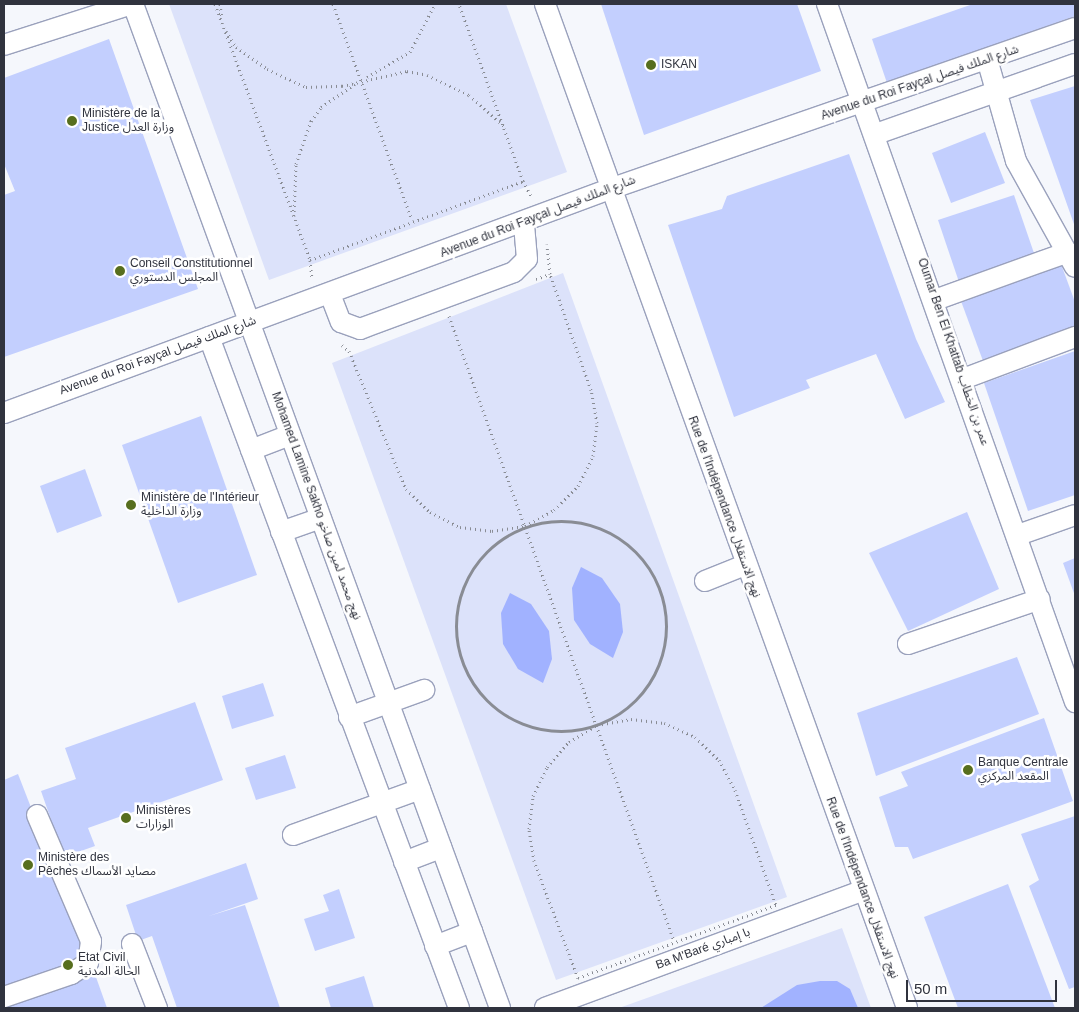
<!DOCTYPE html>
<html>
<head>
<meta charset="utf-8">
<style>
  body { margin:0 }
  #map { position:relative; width:1079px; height:1012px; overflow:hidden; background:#f5f7fc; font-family:Helvetica,"Noto Sans Arabic",sans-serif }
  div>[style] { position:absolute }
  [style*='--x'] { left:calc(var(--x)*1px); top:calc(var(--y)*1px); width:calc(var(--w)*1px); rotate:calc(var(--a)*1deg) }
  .green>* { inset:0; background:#dce2fa }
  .water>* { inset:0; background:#a1b2ff }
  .building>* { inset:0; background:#c3cffe }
  .path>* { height:3px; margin-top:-1.5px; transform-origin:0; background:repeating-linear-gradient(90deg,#898c94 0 1px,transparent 0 5px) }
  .path>.ring { margin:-1.5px; padding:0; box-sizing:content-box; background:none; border:3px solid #898c94; border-radius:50% }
  .roads { filter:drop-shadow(1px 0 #9aa1bc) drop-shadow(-1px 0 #9aa1bc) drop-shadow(0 1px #9aa1bc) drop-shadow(0 -1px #9aa1bc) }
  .minor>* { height:20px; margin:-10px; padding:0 10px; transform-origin:10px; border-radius:10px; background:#fff }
  .dots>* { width:14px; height:14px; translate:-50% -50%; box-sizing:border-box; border:2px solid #fff; border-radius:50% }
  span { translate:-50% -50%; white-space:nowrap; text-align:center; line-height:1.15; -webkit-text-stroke:5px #fff; paint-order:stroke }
  .poi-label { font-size:12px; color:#30333e }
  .left { translate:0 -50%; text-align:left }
  .street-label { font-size:12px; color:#30333e }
  .frame { position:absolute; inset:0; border:5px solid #30333e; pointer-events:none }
  .scale { position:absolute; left:906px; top:980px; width:151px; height:22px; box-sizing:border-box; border:2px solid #30333e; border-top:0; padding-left:6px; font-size:15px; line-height:18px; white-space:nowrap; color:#30333e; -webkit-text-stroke:4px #fff; paint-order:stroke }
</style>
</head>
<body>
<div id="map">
  <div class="green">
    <i style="clip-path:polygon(169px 4px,506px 4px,567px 172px,269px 280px)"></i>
    <i style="clip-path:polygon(563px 273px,787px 897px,556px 980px,332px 363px)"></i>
    <i style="clip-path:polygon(842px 928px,871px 1008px,619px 1008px)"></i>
  </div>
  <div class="water">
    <i style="clip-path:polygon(581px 567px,602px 578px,620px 604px,623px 632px,613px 658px,590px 644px,574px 620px,572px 588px)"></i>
    <i style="clip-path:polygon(510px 593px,531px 604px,549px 631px,552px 659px,543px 683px,518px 669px,503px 644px,501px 613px)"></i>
    <i style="clip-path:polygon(820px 981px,837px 981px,850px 989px,858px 1008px,761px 1008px,797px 985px)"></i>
  </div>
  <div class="building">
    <i style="clip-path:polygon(601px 4px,797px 4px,821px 71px,644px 135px)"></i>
    <i style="clip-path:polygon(973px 4px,1075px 4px,1075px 16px,887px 83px,872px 39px)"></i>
    <i style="clip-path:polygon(109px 39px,198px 289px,4px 357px,4px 195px,15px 191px,4px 164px,4px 78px)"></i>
    <i style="clip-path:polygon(1075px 86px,1075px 227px,1030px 100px)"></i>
    <i style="clip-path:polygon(985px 132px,1005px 183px,951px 203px,932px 153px)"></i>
    <i style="clip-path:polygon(849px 154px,916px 339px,945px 402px,905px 419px,876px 354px,806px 380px,810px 388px,734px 417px,668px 225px,722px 209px,727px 196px)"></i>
    <i style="clip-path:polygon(1014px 195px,1036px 259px,960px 285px,938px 220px)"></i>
    <i style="clip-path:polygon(1061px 264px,1075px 302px,1075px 327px,983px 361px,961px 301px)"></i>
    <i style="clip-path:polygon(1075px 351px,1075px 495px,1028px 511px,984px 383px)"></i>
    <i style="clip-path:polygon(201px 416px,257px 575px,178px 603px,122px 445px)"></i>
    <i style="clip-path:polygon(85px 469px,102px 516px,57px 533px,40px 486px)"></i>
    <i style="clip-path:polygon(967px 512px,999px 589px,908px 631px,869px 553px)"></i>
    <i style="clip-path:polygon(1075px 558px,1075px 596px,1063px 563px)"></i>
    <i style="clip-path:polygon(1017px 657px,1039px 714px,876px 776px,857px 713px)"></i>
    <i style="clip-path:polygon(263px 683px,274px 716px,232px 729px,222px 696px)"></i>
    <i style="clip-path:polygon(195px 702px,223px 780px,88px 828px,95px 846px,64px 857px,41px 791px,76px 779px,65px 748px)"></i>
    <i style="clip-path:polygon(1044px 718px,1073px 801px,913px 859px,908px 847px,895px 847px,879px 797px,908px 786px,901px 772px)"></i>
    <i style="clip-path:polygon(285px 755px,296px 788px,256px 800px,245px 768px)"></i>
    <i style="clip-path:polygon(18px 774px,86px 949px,107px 1008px,4px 1008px,4px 780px)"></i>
    <i style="clip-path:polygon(1075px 816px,1075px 987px,1069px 989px,1029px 886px,1039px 880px,1021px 834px)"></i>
    <i style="clip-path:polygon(246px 863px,258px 899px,209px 916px,245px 905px,280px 1008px,177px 1008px,152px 936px,138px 941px,126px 905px)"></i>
    <i style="clip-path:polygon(1008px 884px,1055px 1008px,958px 1008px,924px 917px)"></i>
    <i style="clip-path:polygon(339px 889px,355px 938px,315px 951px,304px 919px,329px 911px,323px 895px)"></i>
    <i style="clip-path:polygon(364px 976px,374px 1008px,331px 1008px,325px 988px)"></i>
  </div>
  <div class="path">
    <i style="--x:215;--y:4;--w:273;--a:69.6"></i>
    <i style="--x:310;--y:260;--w:227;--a:-20.3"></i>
    <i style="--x:523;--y:181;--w:188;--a:-109.9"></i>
    <i style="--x:220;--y:4;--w:14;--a:82"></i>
    <i style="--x:333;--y:4;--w:230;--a:69.9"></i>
    <i style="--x:226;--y:31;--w:19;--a:58"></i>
    <i style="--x:236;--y:47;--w:38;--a:35"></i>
    <i style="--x:267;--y:69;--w:43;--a:24.8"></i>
    <i style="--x:306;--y:87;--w:36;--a:-2"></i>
    <i style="--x:342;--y:86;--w:67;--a:-13"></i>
    <i style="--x:407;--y:71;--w:20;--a:11"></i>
    <i style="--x:427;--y:75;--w:47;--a:25.5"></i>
    <i style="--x:469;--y:95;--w:48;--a:41.6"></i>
    <i style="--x:367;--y:77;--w:50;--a:-30.2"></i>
    <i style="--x:410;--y:52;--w:54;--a:-62.5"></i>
    <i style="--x:523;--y:181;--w:19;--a:62"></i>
    <i style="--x:294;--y:216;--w:52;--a:-87.8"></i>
    <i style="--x:296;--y:164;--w:46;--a:-70.8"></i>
    <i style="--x:311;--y:121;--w:17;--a:-54"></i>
    <i style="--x:321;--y:107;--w:41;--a:-34.1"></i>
    <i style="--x:310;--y:260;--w:19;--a:84"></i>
    <i style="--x:536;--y:279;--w:15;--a:-20"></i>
    <i style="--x:449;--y:316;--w:664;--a:70.2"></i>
    <i style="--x:342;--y:345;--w:9;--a:41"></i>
    <i style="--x:349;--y:351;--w:149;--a:67.6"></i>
    <i style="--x:406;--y:489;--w:33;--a:44"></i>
    <i style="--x:430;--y:512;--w:34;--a:27"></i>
    <i style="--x:460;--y:527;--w:32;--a:7"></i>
    <i style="--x:492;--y:531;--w:33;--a:-9"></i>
    <i style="--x:525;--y:526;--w:33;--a:-29"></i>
    <i style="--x:554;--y:510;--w:34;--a:-45"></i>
    <i style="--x:578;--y:486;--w:34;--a:-63"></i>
    <i style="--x:593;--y:456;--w:33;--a:-83"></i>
    <i style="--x:597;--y:423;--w:34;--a:-100"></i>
    <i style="--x:591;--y:390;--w:123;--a:-109.5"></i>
    <i style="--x:550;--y:274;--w:30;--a:-96"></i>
    <i class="ring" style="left:456px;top:521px;width:207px;height:207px"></i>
    <i style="--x:631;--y:719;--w:33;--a:7"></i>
    <i style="--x:664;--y:723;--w:34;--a:24"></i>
    <i style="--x:695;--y:737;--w:33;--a:44"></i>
    <i style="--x:719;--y:760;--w:34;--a:62"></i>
    <i style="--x:735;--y:790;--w:122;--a:70.4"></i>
    <i style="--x:776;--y:905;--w:211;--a:159.8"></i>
    <i style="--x:578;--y:978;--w:125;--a:-110.6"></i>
    <i style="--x:534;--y:861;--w:32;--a:-99"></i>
    <i style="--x:529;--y:829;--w:33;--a:-83"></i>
    <i style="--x:533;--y:796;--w:32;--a:-64"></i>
    <i style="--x:547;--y:767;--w:33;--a:-49"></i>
    <i style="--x:569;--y:742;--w:33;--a:-31"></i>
    <i style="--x:597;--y:725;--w:35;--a:-10"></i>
  </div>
  <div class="roads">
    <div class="minor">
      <i style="--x:133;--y:4;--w:1069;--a:69.92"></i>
      <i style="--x:545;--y:4;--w:1067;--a:70.17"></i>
      <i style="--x:827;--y:4;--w:741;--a:70.44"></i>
      <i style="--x:4;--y:45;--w:134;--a:-17.8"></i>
      <i style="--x:987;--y:59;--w:106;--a:74.1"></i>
      <i style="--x:1016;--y:161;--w:121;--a:60.9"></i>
      <i style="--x:876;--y:134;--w:211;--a:-19.4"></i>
      <i style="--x:330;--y:294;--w:30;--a:69"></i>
      <i style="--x:341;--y:322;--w:20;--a:20"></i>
      <i style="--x:360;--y:329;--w:164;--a:-20.3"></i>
      <i style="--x:514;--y:272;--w:18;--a:-45"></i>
      <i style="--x:527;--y:259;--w:35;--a:-95"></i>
      <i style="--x:935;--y:300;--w:141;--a:-19.8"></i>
      <i style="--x:209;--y:337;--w:716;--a:69.57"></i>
      <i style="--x:963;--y:379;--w:120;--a:-20.6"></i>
      <i style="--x:4;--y:413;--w:646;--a:-20.29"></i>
      <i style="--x:610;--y:189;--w:492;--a:-19.1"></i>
      <i style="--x:251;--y:450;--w:42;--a:-21"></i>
      <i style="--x:281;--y:532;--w:42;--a:-19.3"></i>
      <i style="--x:1018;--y:535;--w:60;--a:-19.3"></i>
      <i style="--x:705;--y:581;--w:43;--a:-21.8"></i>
      <i style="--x:908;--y:644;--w:139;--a:-18.8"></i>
      <i style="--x:349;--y:717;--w:80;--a:-19.8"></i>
      <i style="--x:293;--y:835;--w:135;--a:-19.9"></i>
      <i style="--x:404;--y:862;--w:40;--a:-21"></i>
      <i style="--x:132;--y:944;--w:69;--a:68.7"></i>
      <i style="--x:435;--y:946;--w:40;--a:-21"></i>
      <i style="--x:4;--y:997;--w:71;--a:-18.9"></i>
      <i style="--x:71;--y:974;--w:20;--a:-33"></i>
      <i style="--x:88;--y:963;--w:22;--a:-82"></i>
      <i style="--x:91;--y:941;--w:137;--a:-113.2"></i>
      <i style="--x:545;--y:1008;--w:337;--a:-20.3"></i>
    </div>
  </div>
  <div class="dots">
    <i style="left:651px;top:65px;background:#576e1e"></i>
    <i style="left:72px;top:121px;background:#576e1e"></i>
    <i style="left:120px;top:271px;background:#576e1e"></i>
    <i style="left:131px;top:505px;background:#576e1e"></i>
    <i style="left:968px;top:770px;background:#576e1e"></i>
    <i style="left:126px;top:818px;background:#576e1e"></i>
    <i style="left:28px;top:865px;background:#576e1e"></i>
    <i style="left:68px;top:965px;background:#576e1e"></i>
  </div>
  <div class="poi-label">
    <span class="left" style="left:661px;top:65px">ISKAN</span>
    <span class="left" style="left:82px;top:121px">Ministère de la<br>Justice وزارة العدل</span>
    <span class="left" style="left:130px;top:271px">Conseil Constitutionnel<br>المجلس الدستوري</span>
    <span class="left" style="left:141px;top:505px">Ministère de l'Intérieur<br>وزارة الداخلية</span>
    <span class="left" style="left:978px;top:770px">Banque Centrale<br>المقعد المركزي</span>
    <span class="left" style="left:136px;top:818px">Ministères<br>الوزارات</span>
    <span class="left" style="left:38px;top:865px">Ministère des<br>Pêches مصايد الأسماك</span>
    <span class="left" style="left:78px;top:965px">Etat Civil<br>الحالة المدنية</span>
  </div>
  <div class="street-label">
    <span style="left:920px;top:83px;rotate:-19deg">Avenue du Roi Fayçal شارع الملك فيصل</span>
    <span style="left:538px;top:217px;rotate:-21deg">Avenue du Roi Fayçal شارع الملك فيصل</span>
    <span style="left:953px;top:352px;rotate:71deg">Oumar Ben El Khattab عمر بن الخطاب</span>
    <span style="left:158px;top:356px;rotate:-20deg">Avenue du Roi Fayçal شارع الملك فيصل</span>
    <span style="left:316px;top:506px;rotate:70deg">Mohamed Lamine Sakho نهج محمد لمين صاخو</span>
    <span style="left:724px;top:507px;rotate:70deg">Rue de l'Indépendance نهج الاستقلال</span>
    <span style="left:862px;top:888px;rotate:70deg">Rue de l'Indépendance نهج الاستقلال</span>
    <span style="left:703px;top:949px;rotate:-20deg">Ba M'Baré با إمباري</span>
  </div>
  <div class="frame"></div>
  <div class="scale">50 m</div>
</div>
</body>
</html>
